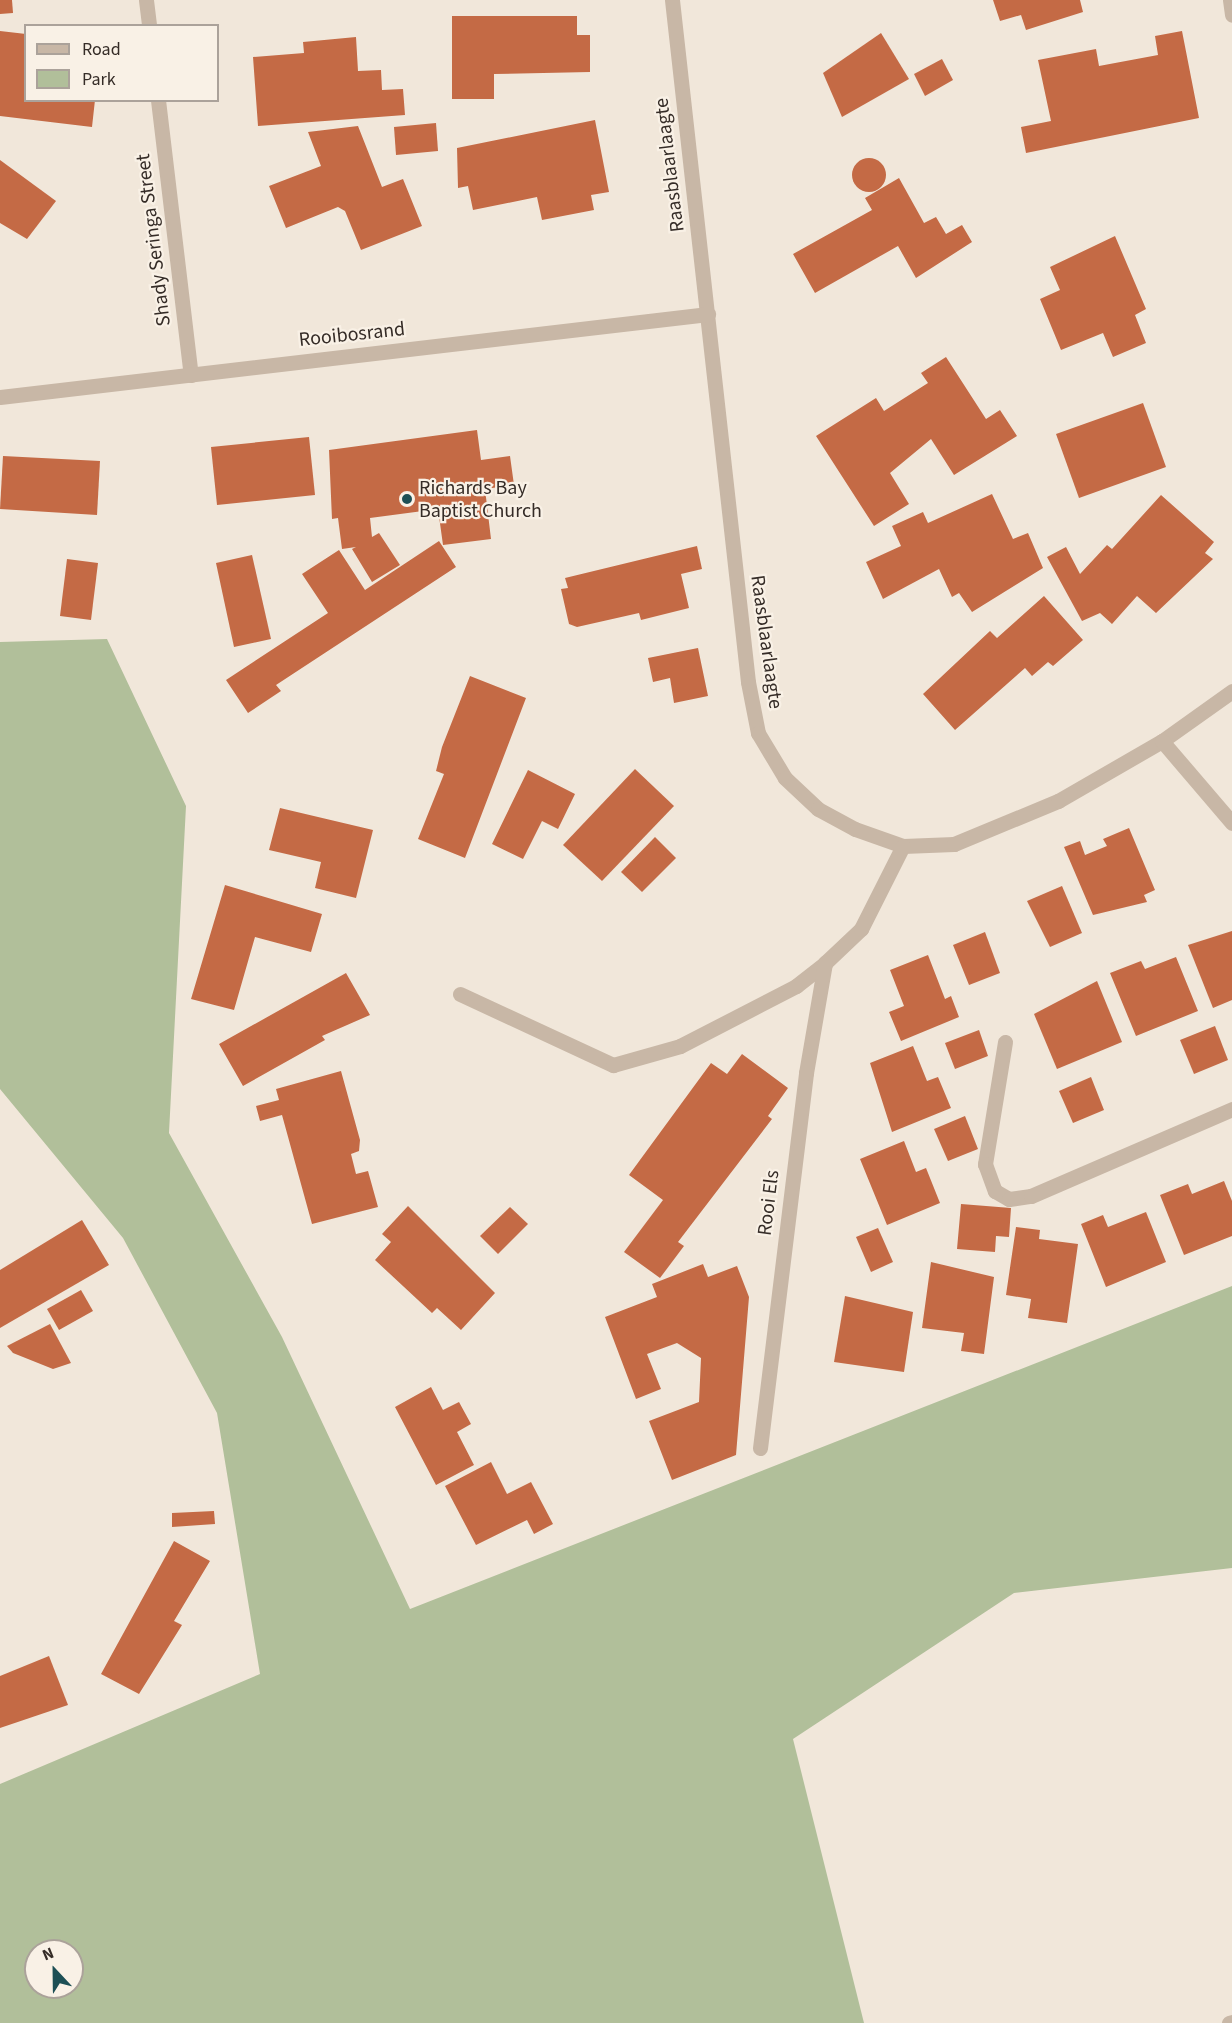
<!DOCTYPE html>
<html>
<head>
<meta charset="utf-8">
<style>
  body { margin:0 }
  #map { position:relative; width:1232px; height:2023px; overflow:hidden; background:#f1e7da; font-family:"Source Sans 3",sans-serif }
  div>[style] { position:absolute }
  [style*='--x'] { left:calc(var(--x)*1px); top:calc(var(--y)*1px); width:calc(var(--w)*1px); rotate:calc(var(--a)*1deg) }
  .green>* { inset:0; background:#b1bf9a }
  .building>* { inset:0; background:#c46a45 }
  .round { border-radius:50% }
  .minor>* { height:15px; margin:-7.5px; padding:0 7.5px; transform-origin:7.5px; border-radius:7.5px; background:#c8b7a6 }
  .dots>* { width:16px; height:16px; translate:-50% -50%; box-sizing:border-box; border:3px solid #f9f1e6; border-radius:50% }
  span { translate:-50% -50%; white-space:nowrap; text-align:center; line-height:1.15; -webkit-text-stroke:4.5px #f9f1e6; paint-order:stroke }
  .street-label { font-size:20px; color:#352c27 }
  .poi-label { font-size:20px; color:#352c27 }
  .left { translate:0 -50%; text-align:left }
  .legend { position:absolute; left:24px; top:24px; width:195px; height:78px; box-sizing:border-box; background:#f9f1e6; border:2px solid #aba29a; margin:0; padding:8px 10px; list-style:none; font-size:18px; color:#352c27 }
  .legend li { display:flex; align-items:center; gap:12px; height:30px }
  .legend b { width:30px; border:2px solid #aba29a }
  .north { position:absolute; left:24px; top:1939px; width:60px; height:60px; box-sizing:border-box; background:#f9f1e6; border:2px solid #aba29a; border-radius:50%; rotate:338deg; font-size:16px; font-weight:700; line-height:24px; text-align:center; color:#352c27 }
  .north::after { content:''; display:block; margin:auto; width:21px; height:27px; background:#1d4f55; clip-path:polygon(50% 0,100% 100%,50% 72%,0 100%) }
</style>
</head>
<body>
<div id="map">
  <div class="green">
    <i style="clip-path:polygon(evenodd,107px 639px,186px 806px,169px 1133px,282px 1337px,410px 1609px,1232px 1286px,1232px 1568px,1014px 1593px,793px 1739px,864px 2023px,0 2023px,0 1784px,260px 1674px,217px 1413px,123px 1238px,0 1089px,0 642px,107px 639px,36px 1951px,72px 1951px,72px 1987px,36px 1987px,36px 1951px)"></i>
  </div>
  <div class="building">
    <i style="clip-path:polygon(0 0,12px 0,13px 13px,0 14px)"></i>
    <i style="clip-path:polygon(993px 0,1080px 0,1083px 12px,1026px 30px,1021px 15px,1000px 21px)"></i>
    <i style="clip-path:polygon(452px 16px,577px 16px,577px 35px,590px 35px,590px 72px,494px 74px,494px 99px,452px 99px)"></i>
    <i style="clip-path:polygon(0 31px,26px 34px,26px 100px,95px 100px,92px 127px,0 116px)"></i>
    <i style="clip-path:polygon(1182px 31px,1199px 118px,1026px 153px,1021px 127px,1051px 121px,1038px 60px,1096px 49px,1099px 66px,1158px 55px,1155px 36px)"></i>
    <i style="clip-path:polygon(881px 33px,909px 79px,842px 117px,823px 73px)"></i>
    <i style="clip-path:polygon(356px 37px,358px 71px,381px 70px,382px 90px,403px 89px,405px 115px,258px 126px,253px 57px,304px 53px,303px 42px)"></i>
    <i style="clip-path:polygon(942px 59px,953px 80px,925px 96px,914px 74px)"></i>
    <i style="clip-path:polygon(595px 120px,609px 192px,591px 195px,594px 210px,542px 220px,537px 197px,473px 210px,468px 186px,458px 188px,457px 148px)"></i>
    <i style="clip-path:polygon(436px 123px,438px 151px,396px 155px,394px 127px)"></i>
    <i style="clip-path:polygon(358px 126px,382px 187px,403px 179px,422px 226px,361px 250px,345px 211px,338px 207px,286px 228px,269px 186px,321px 166px,308px 132px)"></i>
    <i class="round" style="left:852px;top:158px;width:34px;height:34px"></i>
    <i style="clip-path:polygon(0 160px,56px 201px,27px 239px,0 223px)"></i>
    <i style="clip-path:polygon(899px 178px,924px 223px,936px 217px,946px 234px,962px 225px,972px 242px,916px 278px,898px 246px,815px 293px,793px 254px,872px 210px,865px 198px)"></i>
    <i style="clip-path:polygon(1115px 236px,1146px 309px,1135px 315px,1146px 343px,1113px 357px,1103px 333px,1061px 350px,1040px 299px,1060px 290px,1050px 267px)"></i>
    <i style="clip-path:polygon(946px 357px,986px 419px,1000px 410px,1017px 436px,954px 475px,931px 439px,890px 473px,909px 504px,874px 526px,816px 436px,876px 398px,884px 411px,928px 383px,921px 373px)"></i>
    <i style="clip-path:polygon(1143px 403px,1166px 467px,1079px 498px,1056px 434px)"></i>
    <i style="clip-path:polygon(477px 430px,481px 460px,510px 456px,514px 485px,485px 489px,491px 539px,443px 545px,438px 509px,370px 518px,372px 537px,379px 533px,400px 565px,372px 582px,352px 549px,356px 547px,342px 549px,338px 518px,332px 519px,329px 450px)"></i>
    <i style="clip-path:polygon(309px 437px,315px 495px,217px 505px,211px 447px)"></i>
    <i style="clip-path:polygon(3px 456px,100px 461px,97px 515px,0 509px)"></i>
    <i style="clip-path:polygon(992px 494px,1013px 539px,1028px 533px,1043px 568px,972px 612px,959px 593px,952px 597px,939px 569px,883px 599px,866px 562px,901px 546px,892px 526px,923px 512px,928px 523px)"></i>
    <i style="clip-path:polygon(1161px 495px,1214px 542px,1205px 553px,1213px 559px,1156px 613px,1137px 596px,1112px 624px,1100px 613px,1082px 621px,1047px 557px,1066px 547px,1080px 574px,1107px 545px,1112px 549px)"></i>
    <i style="clip-path:polygon(439px 541px,456px 567px,276px 685px,281px 691px,248px 713px,226px 680px,328px 613px,302px 574px,339px 550px,365px 590px)"></i>
    <i style="clip-path:polygon(697px 546px,702px 569px,681px 574px,689px 608px,641px 620px,639px 613px,577px 627px,569px 624px,561px 589px,568px 588px,565px 578px)"></i>
    <i style="clip-path:polygon(252px 555px,271px 639px,234px 647px,216px 563px)"></i>
    <i style="clip-path:polygon(67px 559px,98px 563px,91px 620px,60px 616px)"></i>
    <i style="clip-path:polygon(1044px 596px,1083px 640px,1053px 666px,1048px 662px,1032px 676px,1025px 668px,955px 730px,923px 694px,990px 631px,997px 638px)"></i>
    <i style="clip-path:polygon(698px 648px,708px 696px,674px 703px,670px 678px,653px 682px,648px 658px)"></i>
    <i style="clip-path:polygon(470px 676px,526px 698px,465px 858px,418px 839px,444px 774px,436px 771px,442px 747px)"></i>
    <i style="clip-path:polygon(635px 769px,674px 806px,602px 881px,563px 845px)"></i>
    <i style="clip-path:polygon(528px 770px,575px 794px,558px 829px,542px 821px,523px 859px,492px 844px)"></i>
    <i style="clip-path:polygon(280px 808px,373px 830px,356px 898px,315px 888px,321px 862px,269px 850px)"></i>
    <i style="clip-path:polygon(1129px 828px,1155px 890px,1144px 895px,1147px 902px,1093px 915px,1064px 847px,1080px 841px,1085px 855px,1107px 846px,1103px 839px)"></i>
    <i style="clip-path:polygon(655px 837px,676px 858px,642px 892px,621px 872px)"></i>
    <i style="clip-path:polygon(225px 885px,322px 914px,311px 952px,255px 937px,234px 1010px,191px 999px)"></i>
    <i style="clip-path:polygon(1062px 886px,1082px 933px,1050px 947px,1027px 901px)"></i>
    <i style="clip-path:polygon(1232px 931px,1232px 1000px,1213px 1008px,1188px 945px)"></i>
    <i style="clip-path:polygon(985px 932px,1000px 973px,969px 985px,953px 945px)"></i>
    <i style="clip-path:polygon(928px 955px,945px 999px,951px 996px,959px 1017px,901px 1041px,889px 1012px,904px 1006px,890px 970px)"></i>
    <i style="clip-path:polygon(1176px 957px,1198px 1011px,1136px 1036px,1110px 973px,1141px 961px,1145px 969px)"></i>
    <i style="clip-path:polygon(346px 973px,370px 1015px,322px 1036px,325px 1040px,243px 1086px,219px 1044px)"></i>
    <i style="clip-path:polygon(1097px 981px,1122px 1042px,1057px 1069px,1034px 1014px)"></i>
    <i style="clip-path:polygon(1215px 1026px,1228px 1060px,1194px 1074px,1180px 1040px)"></i>
    <i style="clip-path:polygon(979px 1030px,988px 1056px,955px 1069px,945px 1043px)"></i>
    <i style="clip-path:polygon(913px 1046px,927px 1081px,938px 1077px,951px 1108px,892px 1132px,870px 1063px)"></i>
    <i style="clip-path:polygon(742px 1054px,788px 1088px,768px 1116px,772px 1119px,678px 1242px,684px 1246px,660px 1278px,624px 1252px,663px 1200px,629px 1175px,711px 1063px,727px 1074px)"></i>
    <i style="clip-path:polygon(341px 1071px,360px 1140px,359px 1151px,351px 1154px,356px 1174px,368px 1171px,378px 1207px,312px 1224px,282px 1115px,260px 1121px,256px 1106px,279px 1100px,276px 1089px)"></i>
    <i style="clip-path:polygon(1091px 1077px,1104px 1110px,1073px 1123px,1059px 1091px)"></i>
    <i style="clip-path:polygon(965px 1116px,978px 1149px,948px 1161px,934px 1129px)"></i>
    <i style="clip-path:polygon(904px 1141px,916px 1172px,926px 1168px,940px 1203px,887px 1225px,860px 1159px)"></i>
    <i style="clip-path:polygon(1224px 1181px,1232px 1201px,1232px 1236px,1184px 1255px,1160px 1195px,1188px 1184px,1192px 1194px)"></i>
    <i style="clip-path:polygon(961px 1204px,1011px 1208px,1009px 1237px,996px 1236px,995px 1252px,957px 1249px)"></i>
    <i style="clip-path:polygon(408px 1206px,495px 1293px,461px 1330px,437px 1308px,432px 1313px,375px 1260px,391px 1242px,382px 1234px)"></i>
    <i style="clip-path:polygon(510px 1207px,528px 1224px,498px 1254px,480px 1236px)"></i>
    <i style="clip-path:polygon(1146px 1212px,1166px 1262px,1106px 1287px,1081px 1224px,1103px 1215px,1108px 1227px)"></i>
    <i style="clip-path:polygon(82px 1220px,109px 1265px,0 1328px,0 1270px)"></i>
    <i style="clip-path:polygon(1016px 1227px,1040px 1230px,1039px 1239px,1078px 1244px,1067px 1323px,1028px 1318px,1031px 1299px,1006px 1295px)"></i>
    <i style="clip-path:polygon(878px 1228px,893px 1262px,871px 1272px,856px 1237px)"></i>
    <i style="clip-path:polygon(931px 1262px,994px 1277px,984px 1354px,961px 1351px,964px 1333px,922px 1328px)"></i>
    <i style="clip-path:polygon(703px 1264px,708px 1277px,737px 1266px,749px 1297px,736px 1455px,672px 1480px,649px 1421px,699px 1402px,701px 1358px,677px 1343px,647px 1354px,661px 1389px,636px 1399px,605px 1317px,657px 1297px,652px 1284px)"></i>
    <i style="clip-path:polygon(81px 1290px,93px 1311px,59px 1330px,47px 1309px)"></i>
    <i style="clip-path:polygon(845px 1296px,913px 1312px,904px 1372px,834px 1362px)"></i>
    <i style="clip-path:polygon(50px 1324px,71px 1363px,53px 1369px,13px 1353px,7px 1346px)"></i>
    <i style="clip-path:polygon(431px 1387px,443px 1410px,459px 1402px,471px 1424px,457px 1432px,474px 1465px,436px 1485px,395px 1407px)"></i>
    <i style="clip-path:polygon(491px 1462px,507px 1494px,531px 1482px,553px 1524px,534px 1534px,527px 1520px,476px 1545px,445px 1486px)"></i>
    <i style="clip-path:polygon(214px 1511px,215px 1524px,172px 1527px,172px 1513px)"></i>
    <i style="clip-path:polygon(174px 1541px,210px 1561px,174px 1621px,182px 1625px,139px 1694px,101px 1674px)"></i>
    <i style="clip-path:polygon(49px 1656px,68px 1705px,0 1728px,0 1676px)"></i>
  </div>
  <div class="minor">
    <i style="--x:146;--y:0;--w:26;--a:83"></i>
    <i style="--x:672;--y:0;--w:686;--a:83.64"></i>
    <i style="--x:748;--y:682;--w:52;--a:78.9"></i>
    <i style="--x:758;--y:733;--w:52;--a:59"></i>
    <i style="--x:785;--y:778;--w:45;--a:43.2"></i>
    <i style="--x:818;--y:809;--w:42;--a:28.4"></i>
    <i style="--x:855;--y:829;--w:51;--a:19.5"></i>
    <i style="--x:903;--y:846;--w:51;--a:-2.2"></i>
    <i style="--x:954;--y:844;--w:113;--a:-22.5"></i>
    <i style="--x:1058;--y:801;--w:120;--a:-30"></i>
    <i style="--x:1162;--y:741;--w:86;--a:-35.5"></i>
    <i style="--x:1230;--y:0;--w:15;--a:82"></i>
    <i style="--x:158;--y:100;--w:277;--a:83.2"></i>
    <i style="--x:0;--y:397;--w:713;--a:-6.69"></i>
    <i style="--x:1162;--y:741;--w:108;--a:49.5"></i>
    <i style="--x:460;--y:994;--w:169;--a:24.9"></i>
    <i style="--x:613;--y:1065;--w:70;--a:-15.8"></i>
    <i style="--x:680;--y:1046;--w:131;--a:-27.3"></i>
    <i style="--x:796;--y:986;--w:37;--a:-38"></i>
    <i style="--x:825;--y:963;--w:50;--a:-43.4"></i>
    <i style="--x:861;--y:929;--w:93;--a:-63.2"></i>
    <i style="--x:1005;--y:1042;--w:124;--a:99.3"></i>
    <i style="--x:985;--y:1164;--w:29;--a:70"></i>
    <i style="--x:995;--y:1191;--w:16;--a:30"></i>
    <i style="--x:1009;--y:1199;--w:22;--a:-8"></i>
    <i style="--x:1031;--y:1196;--w:219;--a:-23.4"></i>
    <i style="--x:760;--y:1448;--w:378;--a:-83"></i>
    <i style="--x:806;--y:1073;--w:112;--a:-80.2"></i>
    <i style="--x:1229;--y:2023;--w:3;--a:-18"></i>
  </div>
  <div class="dots">
    <i style="left:407px;top:499px;background:#1d4f55"></i>
  </div>
  <div class="street-label">
    <span style="left:670px;top:165px;rotate:-97deg">Raasblaarlaagte</span>
    <span style="left:154px;top:240px;rotate:-97deg">Shady Seringa Street</span>
    <span style="left:352px;top:335px;rotate:-6deg">Rooibosrand</span>
    <span style="left:766px;top:642px;rotate:82deg">Raasblaarlaagte</span>
    <span style="left:769px;top:1203px;rotate:-83deg">Rooi Els</span>
  </div>
  <div class="poi-label">
    <span class="left" style="left:419px;top:500px">Richards Bay<br>Baptist Church</span>
  </div>
  <ul class="legend">
  <li><b style="height:8px;background:#c8b7a6"></b>Road</li>
  <li><b style="height:16px;background:#b1bf9a"></b>Park</li>
  </ul>
  <div class="north">N</div>
</div>
</body>
</html>
